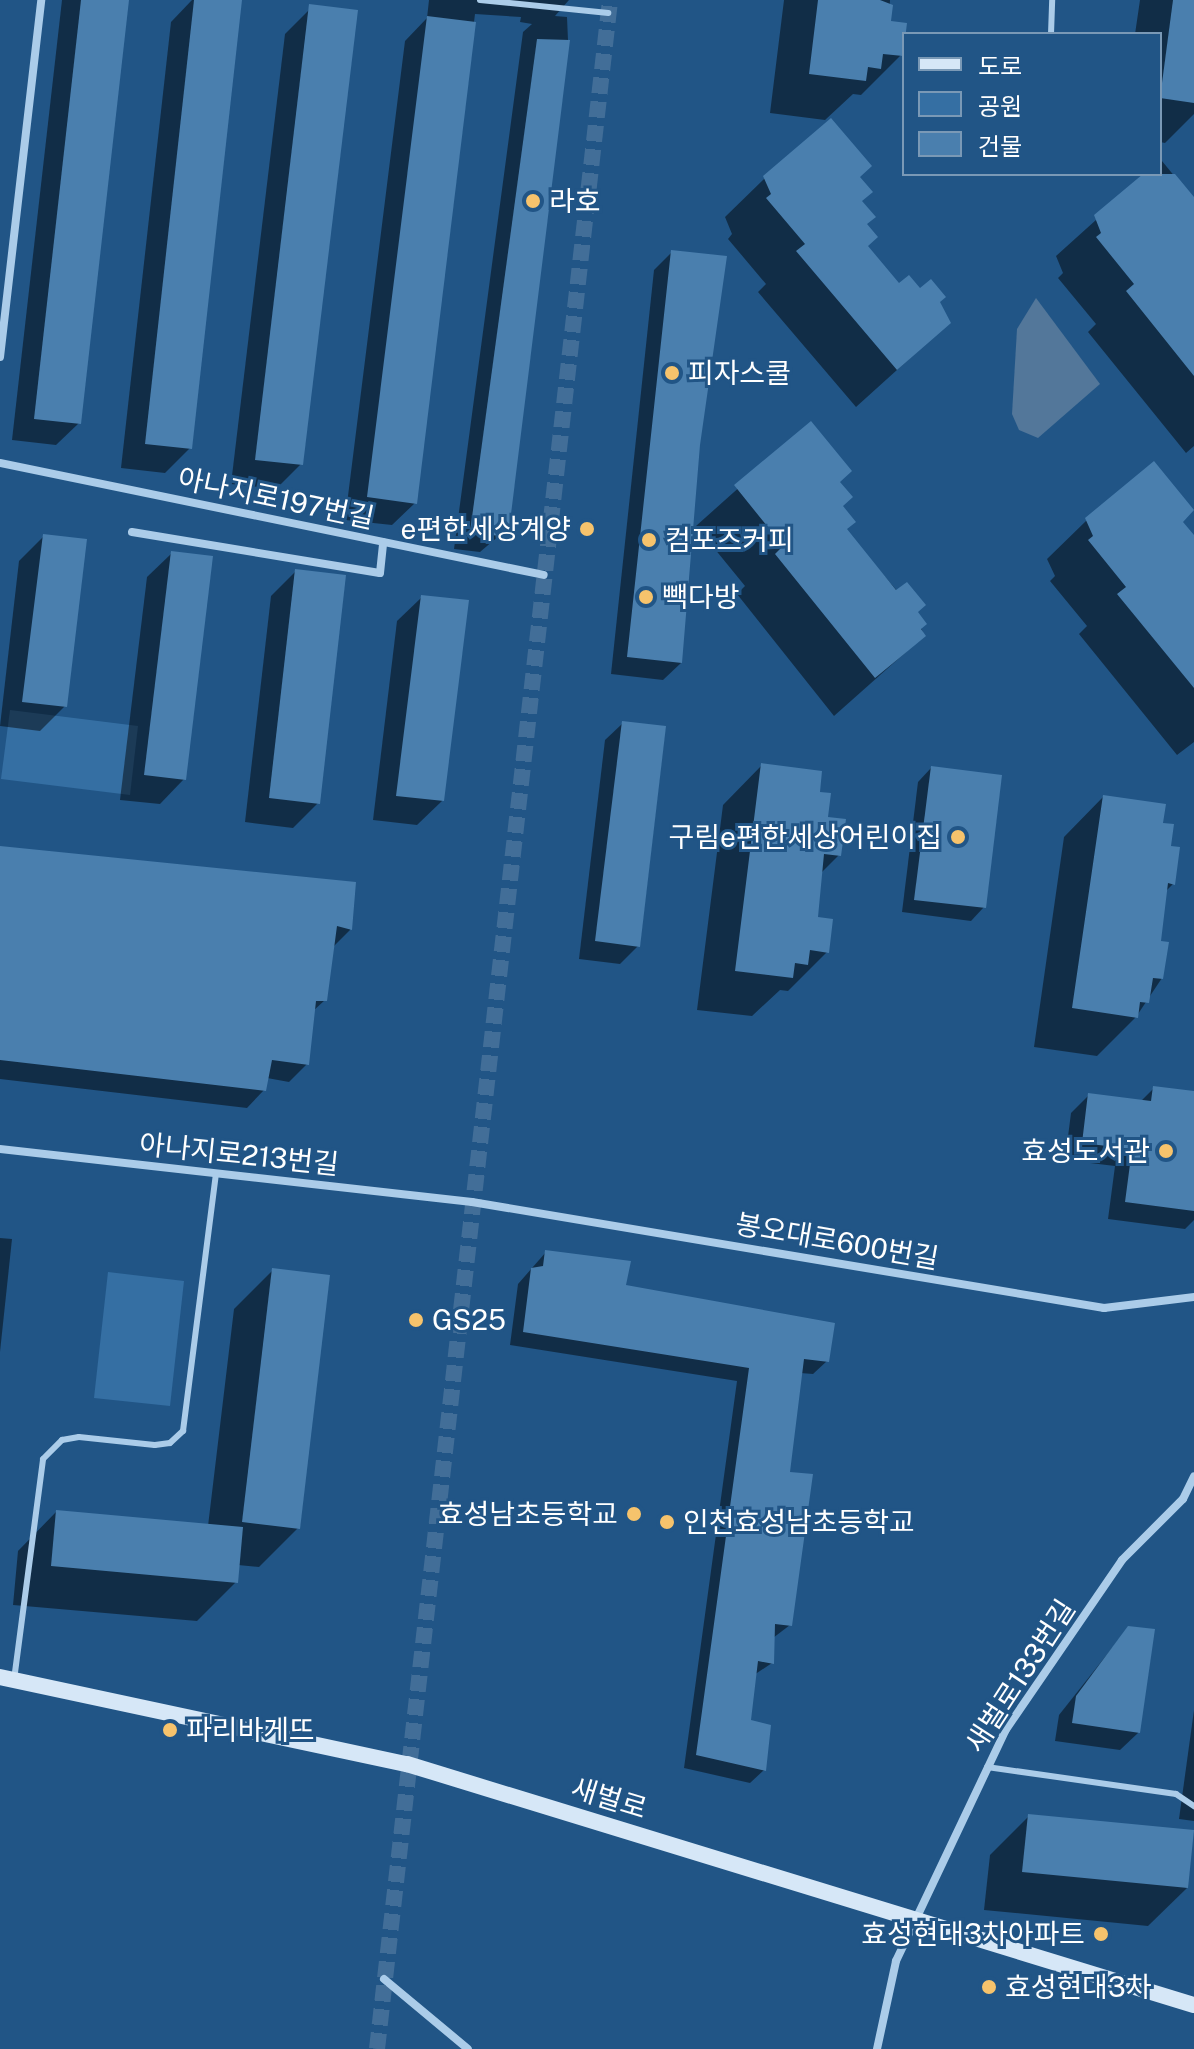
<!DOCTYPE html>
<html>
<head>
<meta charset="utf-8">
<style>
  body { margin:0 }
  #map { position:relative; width:1194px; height:2049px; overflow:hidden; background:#215586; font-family:"Public Sans","Noto Sans KR",sans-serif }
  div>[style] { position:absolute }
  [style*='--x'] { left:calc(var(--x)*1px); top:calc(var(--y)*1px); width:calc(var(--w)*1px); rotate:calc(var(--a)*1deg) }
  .green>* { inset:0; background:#356fa3 }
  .water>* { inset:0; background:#53779a }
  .shadow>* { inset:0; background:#0007 }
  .building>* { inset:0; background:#4a7fae }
  .secondary-tunnel>* { height:16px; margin-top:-8px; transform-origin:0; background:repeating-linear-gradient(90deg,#426e98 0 16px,transparent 0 24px) }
  .lane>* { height:6px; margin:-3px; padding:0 3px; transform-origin:3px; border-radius:3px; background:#abcce9 }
  .street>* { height:8px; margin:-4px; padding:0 4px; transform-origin:4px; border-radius:4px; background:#abcce9 }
  .secondary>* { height:16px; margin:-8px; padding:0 8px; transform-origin:8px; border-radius:8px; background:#d6e7f7 }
  .dots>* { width:22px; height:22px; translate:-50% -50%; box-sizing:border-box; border:4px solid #215586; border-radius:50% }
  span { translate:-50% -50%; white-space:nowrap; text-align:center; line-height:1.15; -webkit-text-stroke:6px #215586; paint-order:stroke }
  .poi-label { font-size:28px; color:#fff }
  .left { translate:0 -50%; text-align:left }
  .right { translate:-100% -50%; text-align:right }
  .street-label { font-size:28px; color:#fff }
  .legend { position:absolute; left:902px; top:32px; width:260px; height:144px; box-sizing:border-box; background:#215586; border:2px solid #7a99b6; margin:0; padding:10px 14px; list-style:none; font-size:24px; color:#fff }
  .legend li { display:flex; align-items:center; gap:16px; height:40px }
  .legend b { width:40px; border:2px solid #7a99b6 }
</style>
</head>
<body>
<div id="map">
  <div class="green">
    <i style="clip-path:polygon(10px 710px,138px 726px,130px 795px,1px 779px)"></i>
    <i style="clip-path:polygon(108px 1272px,184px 1281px,170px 1406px,94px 1398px)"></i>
  </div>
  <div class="water">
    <i style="clip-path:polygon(1036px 298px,1100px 384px,1038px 438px,1019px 430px,1012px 414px,1017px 329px)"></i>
  </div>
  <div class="shadow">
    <i style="clip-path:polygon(62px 0,127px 0,79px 423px,56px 445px,12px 440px)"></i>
    <i style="clip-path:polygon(192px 0,225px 0,190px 448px,165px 473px,121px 468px,171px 22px)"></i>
    <i style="clip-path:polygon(429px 0,569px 0,555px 16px,567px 17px,568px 40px,507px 529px,480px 552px,454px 549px,523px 32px,532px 24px,520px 22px,521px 17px,475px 14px,415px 503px,392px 525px,345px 520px,405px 41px,427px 18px)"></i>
    <i style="clip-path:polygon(784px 0,890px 0,889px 23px,901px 55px,861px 95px,853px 94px,825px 120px,770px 113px)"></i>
    <i style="clip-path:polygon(1140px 0,1194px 0,1194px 114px,1165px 143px,1160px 142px,1160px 34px,1135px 34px)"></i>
    <i style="clip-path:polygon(310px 9px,301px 464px,276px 489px,231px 484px,285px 34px)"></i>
    <i style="clip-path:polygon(1162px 161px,1194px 200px,1194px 446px,1186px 453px,1088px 332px,1096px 324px,1058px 278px,1063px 273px,1056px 256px,1147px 174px,1160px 174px)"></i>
    <i style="clip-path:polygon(765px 178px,858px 178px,866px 247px,899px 286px,938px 303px,949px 323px,856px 407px,758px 292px,766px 284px,728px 239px,732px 234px,725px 217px)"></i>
    <i style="clip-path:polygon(672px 252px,681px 663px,663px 680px,611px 674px,654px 270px)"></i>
    <i style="clip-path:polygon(810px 424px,838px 483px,845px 530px,916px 613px,924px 636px,834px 716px,737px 594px,745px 586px,696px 526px)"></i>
    <i style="clip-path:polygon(1087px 520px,1181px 523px,1194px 560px,1194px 742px,1177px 755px,1079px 634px,1087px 626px,1050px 581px,1055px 576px,1047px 559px)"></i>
    <i style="clip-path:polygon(44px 536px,65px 706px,40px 731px,0 726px,19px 561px)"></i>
    <i style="clip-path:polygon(172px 553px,184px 779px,160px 804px,120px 800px,147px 577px)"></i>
    <i style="clip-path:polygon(296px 571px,318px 803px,293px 828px,245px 822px,271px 596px)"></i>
    <i style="clip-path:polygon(422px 597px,442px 801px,417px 825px,373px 820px,397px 621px)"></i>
    <i style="clip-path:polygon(623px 723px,638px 946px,620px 964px,579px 959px,605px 740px)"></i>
    <i style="clip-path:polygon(762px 765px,817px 793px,839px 855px,820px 874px,816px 919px,827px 952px,788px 991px,780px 990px,752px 1016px,697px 1010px,723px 805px)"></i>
    <i style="clip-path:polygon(931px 768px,984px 907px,971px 921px,902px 912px,918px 782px)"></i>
    <i style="clip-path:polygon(1103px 797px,1161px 824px,1173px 884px,1165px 892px,1159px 942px,1162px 978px,1136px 1017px,1097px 1056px,1034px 1047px,1064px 837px)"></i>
    <i style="clip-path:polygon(0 849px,353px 883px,350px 930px,332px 948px,325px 1000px,312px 1012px,307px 1064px,289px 1082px,267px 1078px,264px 1090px,247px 1108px,0 1079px)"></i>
    <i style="clip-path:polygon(1154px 1088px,1194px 1093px,1194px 1220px,1185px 1229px,1108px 1219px,1115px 1166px,1065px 1160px,1071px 1113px,1089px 1095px,1141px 1101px)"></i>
    <i style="clip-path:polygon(0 1238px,12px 1239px,0 1352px)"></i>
    <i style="clip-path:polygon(546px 1252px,623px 1287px,827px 1361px,813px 1374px,800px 1373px,787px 1474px,790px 1625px,773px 1638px,772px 1663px,754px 1675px,749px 1721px,764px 1770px,750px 1783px,684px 1768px,737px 1381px,510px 1345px,518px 1284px)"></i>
    <i style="clip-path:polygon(273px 1270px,298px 1528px,259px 1567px,238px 1565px,236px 1582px,197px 1621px,13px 1605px,18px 1551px,56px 1512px,208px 1526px,234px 1309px)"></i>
    <i style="clip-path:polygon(1128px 1628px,1138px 1733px,1120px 1750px,1055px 1741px,1059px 1715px)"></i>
    <i style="clip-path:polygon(1194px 1710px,1194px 1821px,1179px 1819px)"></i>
    <i style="clip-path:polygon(1029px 1816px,1187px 1888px,1148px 1926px,984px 1910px,990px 1855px)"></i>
  </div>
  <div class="building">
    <i style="clip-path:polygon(81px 0,129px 0,81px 424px,34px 419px)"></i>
    <i style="clip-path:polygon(194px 0,242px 0,192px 449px,145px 444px)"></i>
    <i style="clip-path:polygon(818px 0,880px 0,893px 5px,891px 21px,907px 23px,903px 56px,883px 54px,881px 69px,868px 67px,866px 81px,809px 74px)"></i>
    <i style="clip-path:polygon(1173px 0,1194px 0,1194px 103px,1160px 98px)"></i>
    <i style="clip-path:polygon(309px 4px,358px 10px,303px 465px,255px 460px)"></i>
    <i style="clip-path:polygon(427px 16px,476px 22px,417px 504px,367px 497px)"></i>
    <i style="clip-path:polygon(537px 39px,570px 40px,509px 530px,499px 536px,470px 532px)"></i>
    <i style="clip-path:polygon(831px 118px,872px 166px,860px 177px,873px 192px,862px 201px,876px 217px,867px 224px,878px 237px,868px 246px,899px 283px,909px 275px,920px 288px,931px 279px,946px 297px,940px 302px,951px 323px,897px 370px,796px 251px,805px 244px,766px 198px,771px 194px,763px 176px)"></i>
    <i style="clip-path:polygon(1143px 174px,1175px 174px,1194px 197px,1194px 376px,1126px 291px,1134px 284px,1096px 237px,1101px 233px,1094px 215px)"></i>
    <i style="clip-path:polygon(671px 250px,727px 256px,700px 445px,682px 663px,627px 657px)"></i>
    <i style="clip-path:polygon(811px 421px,852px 471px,840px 482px,853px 497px,843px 506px,856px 522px,847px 529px,896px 590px,907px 582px,926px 605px,918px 612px,927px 624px,921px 629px,926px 636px,875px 678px,775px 554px,783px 546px,734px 485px)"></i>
    <i style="clip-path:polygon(1154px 461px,1194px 510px,1183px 522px,1194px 535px,1194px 688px,1117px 594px,1126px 587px,1088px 540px,1093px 536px,1085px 518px)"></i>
    <i style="clip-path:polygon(43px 534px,87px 539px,67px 707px,22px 702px)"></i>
    <i style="clip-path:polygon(171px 551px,213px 556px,186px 780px,144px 775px)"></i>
    <i style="clip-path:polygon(295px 569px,346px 575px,320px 804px,269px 798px)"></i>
    <i style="clip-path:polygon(421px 595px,469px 600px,444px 801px,396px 796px)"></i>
    <i style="clip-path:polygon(622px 721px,666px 726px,640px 947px,595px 941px)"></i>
    <i style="clip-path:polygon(761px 763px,822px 771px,820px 792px,831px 793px,828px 817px,846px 819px,841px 856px,824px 854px,818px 917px,833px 919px,829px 953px,810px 950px,808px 965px,795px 963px,793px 978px,735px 971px)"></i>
    <i style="clip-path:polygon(931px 766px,1002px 775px,986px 908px,914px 900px)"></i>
    <i style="clip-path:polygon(1103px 795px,1166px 804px,1163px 823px,1174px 824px,1171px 846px,1180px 847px,1175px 885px,1168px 883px,1161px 941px,1169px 942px,1163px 979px,1153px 978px,1149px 1003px,1140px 1002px,1138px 1018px,1072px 1008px)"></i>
    <i style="clip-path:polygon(0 846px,356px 882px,352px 930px,337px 926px,327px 1001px,316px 1001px,309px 1065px,272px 1060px,266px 1091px,0 1060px)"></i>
    <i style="clip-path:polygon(1153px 1086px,1194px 1091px,1194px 1211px,1125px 1202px,1132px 1149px,1082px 1143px,1088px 1093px,1151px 1101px)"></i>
    <i style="clip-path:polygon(545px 1250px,631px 1261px,626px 1285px,835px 1323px,829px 1362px,804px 1359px,790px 1472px,813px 1474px,792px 1626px,775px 1624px,774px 1664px,758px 1661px,751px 1720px,771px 1725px,766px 1771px,696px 1755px,749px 1368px,523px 1332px,531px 1268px,543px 1266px)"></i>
    <i style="clip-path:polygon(272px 1268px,330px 1275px,300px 1529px,242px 1522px)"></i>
    <i style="clip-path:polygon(56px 1510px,243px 1527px,238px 1583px,51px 1566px)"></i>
    <i style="clip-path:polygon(1128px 1626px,1155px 1629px,1140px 1733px,1072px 1723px,1076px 1696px)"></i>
    <i style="clip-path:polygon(1028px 1814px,1194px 1830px,1188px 1888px,1022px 1872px)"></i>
  </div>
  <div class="secondary-tunnel">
    <i style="--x:377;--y:2049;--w:2062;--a:-83.51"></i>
  </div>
  <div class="lane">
    <i style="--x:480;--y:0;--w:129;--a:5.8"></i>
    <i style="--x:1051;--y:34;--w:34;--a:-88"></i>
    <i style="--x:14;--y:1680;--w:223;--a:-82.5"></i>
    <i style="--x:43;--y:1459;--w:27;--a:-45"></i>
    <i style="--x:62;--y:1440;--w:17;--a:-10"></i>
    <i style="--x:79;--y:1437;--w:76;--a:6"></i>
    <i style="--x:155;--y:1445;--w:15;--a:-8"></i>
    <i style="--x:170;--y:1443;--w:18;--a:-43"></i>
    <i style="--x:183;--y:1431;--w:260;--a:-82.7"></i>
    <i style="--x:987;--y:1767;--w:191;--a:8.1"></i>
    <i style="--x:1176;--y:1794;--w:22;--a:34"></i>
  </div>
  <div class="street">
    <i style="--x:0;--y:357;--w:359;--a:-83.4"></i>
    <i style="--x:0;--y:463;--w:555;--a:11.63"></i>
    <i style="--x:132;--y:532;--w:251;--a:9.4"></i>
    <i style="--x:380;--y:573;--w:31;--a:-84"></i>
    <i style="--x:0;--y:1149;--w:475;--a:6.4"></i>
    <i style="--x:472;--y:1202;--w:641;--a:9.52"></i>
    <i style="--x:1104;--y:1308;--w:91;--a:-7"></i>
    <i style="--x:384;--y:1979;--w:109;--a:39.8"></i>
    <i style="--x:877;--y:2049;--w:90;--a:-77.8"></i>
    <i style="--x:896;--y:1961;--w:255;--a:-64.6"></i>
    <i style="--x:1005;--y:1731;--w:207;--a:-55.6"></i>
    <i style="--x:1122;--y:1560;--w:86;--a:-45"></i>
    <i style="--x:1183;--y:1499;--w:25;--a:-64"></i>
  </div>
  <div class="secondary">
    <i style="--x:0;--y:1677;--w:416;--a:12.1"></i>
    <i style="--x:407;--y:1764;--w:823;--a:17.03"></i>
  </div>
  <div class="dots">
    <i style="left:533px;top:201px;background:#f6c36c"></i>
    <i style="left:672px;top:373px;background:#f6c36c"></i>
    <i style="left:587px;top:529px;background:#f6c36c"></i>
    <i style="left:649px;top:540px;background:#f6c36c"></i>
    <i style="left:646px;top:597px;background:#f6c36c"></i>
    <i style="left:958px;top:837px;background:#f6c36c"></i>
    <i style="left:1166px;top:1151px;background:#f6c36c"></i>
    <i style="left:416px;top:1320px;background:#f6c36c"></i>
    <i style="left:634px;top:1514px;background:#f6c36c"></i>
    <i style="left:667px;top:1522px;background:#f6c36c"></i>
    <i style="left:170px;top:1730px;background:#f6c36c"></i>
    <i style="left:1101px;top:1934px;background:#f6c36c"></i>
    <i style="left:989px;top:1987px;background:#f6c36c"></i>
  </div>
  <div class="poi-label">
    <span class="left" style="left:549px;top:201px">라호</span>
    <span class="left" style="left:688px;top:373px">피자스쿨</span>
    <span class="right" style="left:571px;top:529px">e편한세상계양</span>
    <span class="left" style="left:665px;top:540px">컴포즈커피</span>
    <span class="left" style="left:662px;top:597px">빽다방</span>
    <span class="right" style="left:942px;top:837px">구림e편한세상어린이집</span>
    <span class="right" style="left:1150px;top:1151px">효성도서관</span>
    <span class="left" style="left:432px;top:1320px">GS25</span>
    <span class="right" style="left:618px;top:1514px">효성남초등학교</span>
    <span class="left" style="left:683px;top:1522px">인천효성남초등학교</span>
    <span class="left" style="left:186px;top:1730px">파리바게뜨</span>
    <span class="right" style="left:1085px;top:1934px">효성현대3차아파트</span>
    <span class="left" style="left:1005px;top:1987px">효성현대3차</span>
  </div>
  <div class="street-label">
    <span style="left:276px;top:498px;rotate:12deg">아나지로197번길</span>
    <span style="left:239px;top:1154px;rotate:6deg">아나지로213번길</span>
    <span style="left:837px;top:1241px;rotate:10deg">봉오대로600번길</span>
    <span style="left:1020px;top:1676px;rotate:-57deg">새벌로133번길</span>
    <span style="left:609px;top:1798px;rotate:17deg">새벌로</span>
  </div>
  <ul class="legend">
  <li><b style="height:10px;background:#d6e7f7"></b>도로</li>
  <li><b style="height:22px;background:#356fa3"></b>공원</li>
  <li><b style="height:22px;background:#4a7fae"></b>건물</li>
  </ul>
</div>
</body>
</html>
